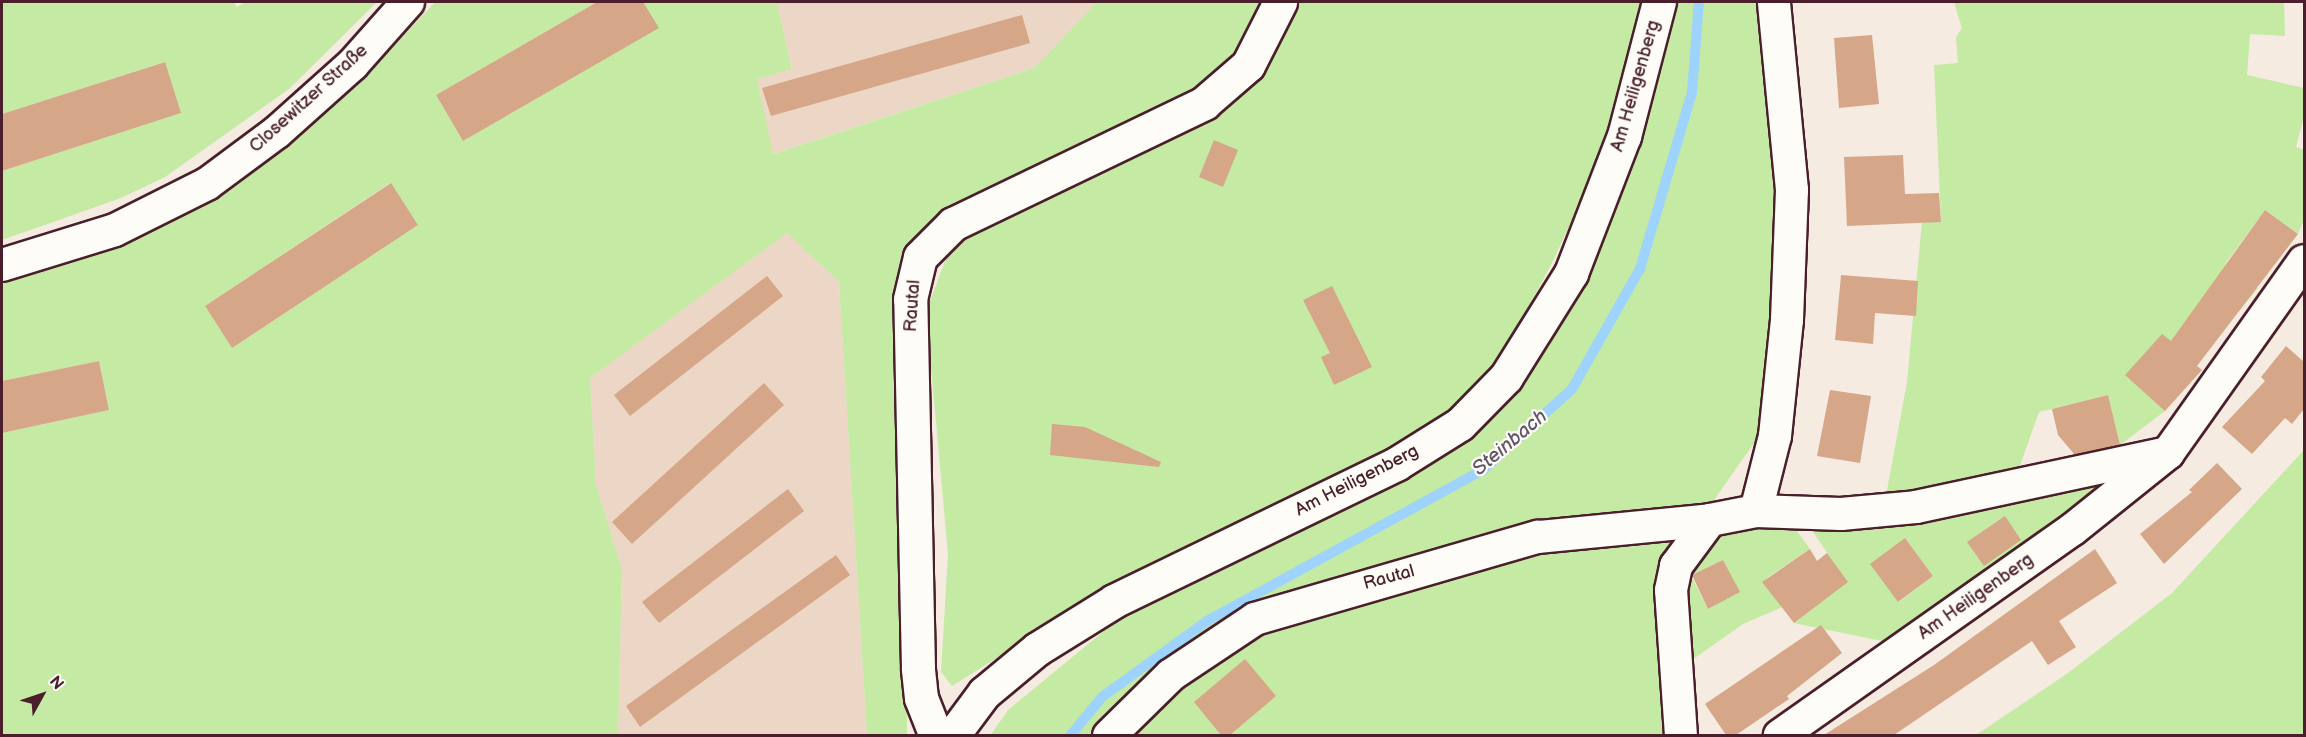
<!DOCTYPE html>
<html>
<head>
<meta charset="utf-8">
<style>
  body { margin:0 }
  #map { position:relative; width:2306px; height:737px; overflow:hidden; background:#f5ebe1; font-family:"Balsamiq Sans",sans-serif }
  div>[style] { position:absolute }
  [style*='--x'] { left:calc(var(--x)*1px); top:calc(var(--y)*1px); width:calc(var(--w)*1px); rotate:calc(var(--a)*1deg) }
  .built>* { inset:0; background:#ecd6c6 }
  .green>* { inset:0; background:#c4eaa4 }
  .stream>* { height:10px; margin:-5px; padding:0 5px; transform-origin:5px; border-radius:5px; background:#9dd3fc }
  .building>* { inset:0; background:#d6a688 }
  .roads { filter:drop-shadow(2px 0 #4a1f2b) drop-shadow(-2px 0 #4a1f2b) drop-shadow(0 2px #4a1f2b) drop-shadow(0 -2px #4a1f2b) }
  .minor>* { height:32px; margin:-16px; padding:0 16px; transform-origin:16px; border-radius:16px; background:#fdfcf7 }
  .tertiary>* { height:33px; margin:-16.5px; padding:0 16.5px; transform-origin:16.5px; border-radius:16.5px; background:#fdfcf7 }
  span { translate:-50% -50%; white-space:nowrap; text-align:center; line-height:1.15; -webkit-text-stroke:4.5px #fdfcf7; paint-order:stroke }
  .street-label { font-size:18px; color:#4a1f2b }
  .water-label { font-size:20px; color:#63556a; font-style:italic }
  .frame { position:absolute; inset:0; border:3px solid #4a1f2b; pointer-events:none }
  .north { position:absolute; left:12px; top:665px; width:60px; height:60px; -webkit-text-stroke:4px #fdfcf7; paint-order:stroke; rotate:50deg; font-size:16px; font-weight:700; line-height:24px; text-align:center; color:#4a1f2b }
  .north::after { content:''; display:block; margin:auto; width:21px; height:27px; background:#4a1f2b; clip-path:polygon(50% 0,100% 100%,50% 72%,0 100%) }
</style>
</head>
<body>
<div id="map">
  <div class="built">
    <i style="clip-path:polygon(777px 2px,1097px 2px,1034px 68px,772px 154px,757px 79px,792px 68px)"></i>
    <i style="clip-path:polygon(787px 233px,839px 282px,867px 735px,618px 735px,622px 569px,596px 485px,590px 378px)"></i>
  </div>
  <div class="green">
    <i style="clip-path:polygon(2px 2px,233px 2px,237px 7px,246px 2px,377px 2px,289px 89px,165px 177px,121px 198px,2px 240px,2px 171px,181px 113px,164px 62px,2px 114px)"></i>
    <i style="clip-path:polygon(evenodd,435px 2px,597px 2px,436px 95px,463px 141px,658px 28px,643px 2px,777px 2px,792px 69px,757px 79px,773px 154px,1034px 68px,1097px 2px,1266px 2px,1238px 57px,1200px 89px,1080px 144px,938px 218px,917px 235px,904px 256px,907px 735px,867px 735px,839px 282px,787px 233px,590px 378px,596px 485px,622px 569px,618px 735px,2px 735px,2px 433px,109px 410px,99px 361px,2px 381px,2px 284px,138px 238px,241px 180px,356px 87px,435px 2px,390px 183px,418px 225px,232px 348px,205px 306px,390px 183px)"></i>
    <i style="clip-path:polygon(1294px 2px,1648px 2px,1615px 126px,1553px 261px,1497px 366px,1452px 413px,1389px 453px,1105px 590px,952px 686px,941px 672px,948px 554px,926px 312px,945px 261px,962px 241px,1208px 117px)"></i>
    <i style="clip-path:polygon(1673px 2px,1763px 2px,1778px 187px,1773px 316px,1761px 433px,1707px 510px,1684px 514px,1667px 735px,1131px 735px,1159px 707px,1274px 618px,1265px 599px,1158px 667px,1090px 735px,990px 736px,1008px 710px,1121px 617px,1405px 479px,1469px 438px,1519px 383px)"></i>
    <i style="clip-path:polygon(1954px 2px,2284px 2px,2285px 36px,2250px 34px,2247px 75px,2304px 88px,2304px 117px,2296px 147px,2304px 150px,2304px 220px,2298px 234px,2265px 210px,2225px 264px,2258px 288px,2236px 315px,2208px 293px,2171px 342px,2162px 335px,2165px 411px,2120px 445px,2108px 395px,2039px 412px,2017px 474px,1886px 496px,1907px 382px,1922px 222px,1941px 221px,1934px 65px,1958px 63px,1956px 37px,1962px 28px)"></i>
    <i style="clip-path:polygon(2304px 450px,2304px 735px,1976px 735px,2068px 673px,2172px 593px)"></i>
    <i style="clip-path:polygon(evenodd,2107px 482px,2110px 487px,1892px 643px,1794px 623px,1847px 582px,1809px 526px,2107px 482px,1905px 538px,1933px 576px,1899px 602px,1898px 602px,1905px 538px)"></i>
    <i style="clip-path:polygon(evenodd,1748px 525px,1794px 527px,1810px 549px,1768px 577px,1787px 605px,1743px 624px,1682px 667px,1681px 584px,1715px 533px,1748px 525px,1723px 560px,1739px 592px,1708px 609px,1691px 576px,1723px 560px)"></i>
  </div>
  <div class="stream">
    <i style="--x:1070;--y:736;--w:50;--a:-50.6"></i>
    <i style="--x:1102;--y:697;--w:130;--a:-35.9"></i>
    <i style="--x:1207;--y:621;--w:315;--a:-28.7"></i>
    <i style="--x:1483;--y:470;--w:120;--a:-42.3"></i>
    <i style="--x:1572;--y:389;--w:138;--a:-60.5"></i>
    <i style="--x:1640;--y:269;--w:184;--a:-73.6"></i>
    <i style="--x:1692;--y:92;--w:90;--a:-85.6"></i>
  </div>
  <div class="building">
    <i style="clip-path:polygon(597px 2px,643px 2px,659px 28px,463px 141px,436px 95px)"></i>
    <i style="clip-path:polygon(1022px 15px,1030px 43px,771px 116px,762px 88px)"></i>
    <i style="clip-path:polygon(1872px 35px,1879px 104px,1839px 108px,1834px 38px)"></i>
    <i style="clip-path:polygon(165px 62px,181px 113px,2px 171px,2px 114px)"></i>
    <i style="clip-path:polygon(1214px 140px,1238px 150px,1223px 187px,1199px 177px)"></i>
    <i style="clip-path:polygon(1903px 155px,1905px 194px,1939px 193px,1941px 222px,1847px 226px,1844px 157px)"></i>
    <i style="clip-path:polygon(391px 183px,418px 225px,232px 348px,205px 306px)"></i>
    <i style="clip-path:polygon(2265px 210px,2298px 234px,2197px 366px,2202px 370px,2165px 411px,2125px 375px,2162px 334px,2171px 341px)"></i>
    <i style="clip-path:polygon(1841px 275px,1918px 281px,1916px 316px,1875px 313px,1873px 344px,1835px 340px)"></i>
    <i style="clip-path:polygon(767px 276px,783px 296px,630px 416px,614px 395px)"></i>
    <i style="clip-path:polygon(1332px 286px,1372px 367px,1334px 385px,1321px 357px,1330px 353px,1303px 300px)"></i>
    <i style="clip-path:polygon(2286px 346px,2304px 362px,2304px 409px,2292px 424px,2285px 418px,2252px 454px,2222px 427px,2265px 381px,2261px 377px)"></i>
    <i style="clip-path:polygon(99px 361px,109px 410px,2px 433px,2px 381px)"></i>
    <i style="clip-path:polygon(764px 383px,784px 405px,632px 544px,612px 522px)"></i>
    <i style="clip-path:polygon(1830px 390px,1871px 396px,1860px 463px,1817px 456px)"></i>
    <i style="clip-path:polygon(2108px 395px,2120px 445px,2075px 455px,2058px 435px,2052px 409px)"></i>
    <i style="clip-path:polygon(1052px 424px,1085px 427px,1161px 462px,1159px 467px,1050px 455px)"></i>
    <i style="clip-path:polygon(2217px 463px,2242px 489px,2164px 564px,2140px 534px,2192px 492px,2189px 490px)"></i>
    <i style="clip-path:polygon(788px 489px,804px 511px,659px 623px,642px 602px)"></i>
    <i style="clip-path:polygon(2005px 516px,2021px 540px,1984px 566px,1967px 542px)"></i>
    <i style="clip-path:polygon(1905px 538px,1933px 576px,1898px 602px,1870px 564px)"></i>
    <i style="clip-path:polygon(1810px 549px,1817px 561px,1827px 553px,1848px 582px,1794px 623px,1762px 582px)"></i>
    <i style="clip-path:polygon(2095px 549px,2117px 583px,2059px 621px,2076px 647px,2048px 665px,2032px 641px,1894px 735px,1824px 735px,1934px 665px)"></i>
    <i style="clip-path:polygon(836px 555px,850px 575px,640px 727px,626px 706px)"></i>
    <i style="clip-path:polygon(1723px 560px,1740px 592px,1708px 609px,1692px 575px)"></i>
    <i style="clip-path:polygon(1821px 625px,1842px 653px,1787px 696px,1789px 699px,1736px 735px,1726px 735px,1705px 704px)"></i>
    <i style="clip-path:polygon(1245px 659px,1276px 696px,1230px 735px,1221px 735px,1194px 702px)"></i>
  </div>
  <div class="roads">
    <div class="minor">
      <i style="--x:2;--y:265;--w:118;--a:-17.2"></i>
      <i style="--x:115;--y:230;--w:103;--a:-26.6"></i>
      <i style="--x:207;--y:184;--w:87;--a:-36.6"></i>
      <i style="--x:277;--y:132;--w:102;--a:-41.8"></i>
      <i style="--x:353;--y:64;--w:83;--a:-48.4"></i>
      <i style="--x:2168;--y:453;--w:235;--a:-54.7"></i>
      <i style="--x:1756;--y:511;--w:77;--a:-75.8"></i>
      <i style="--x:1775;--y:436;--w:117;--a:-84.1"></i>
      <i style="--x:1787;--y:320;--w:130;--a:-87.8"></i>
      <i style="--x:1792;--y:190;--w:189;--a:-95.5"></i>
      <i style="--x:1109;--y:736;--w:87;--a:-44.5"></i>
      <i style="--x:1171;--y:675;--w:101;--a:-33.7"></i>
      <i style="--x:1255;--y:619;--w:295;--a:-16.2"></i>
      <i style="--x:1538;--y:537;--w:173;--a:-5.6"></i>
      <i style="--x:1681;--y:736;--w:146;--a:-93.9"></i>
      <i style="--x:1671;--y:590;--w:25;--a:-78"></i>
      <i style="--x:1676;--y:566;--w:57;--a:-53.5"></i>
      <i style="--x:1710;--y:520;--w:47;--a:-11.1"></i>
      <i style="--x:1756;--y:511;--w:85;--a:2"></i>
      <i style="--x:1841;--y:514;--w:75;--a:-5.3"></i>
      <i style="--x:1916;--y:507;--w:258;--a:-12.1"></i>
      <i style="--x:2168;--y:453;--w:122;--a:141.3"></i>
      <i style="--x:2073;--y:529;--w:359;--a:144.8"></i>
    </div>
    <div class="tertiary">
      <i style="--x:936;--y:736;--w:41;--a:-111.5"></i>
      <i style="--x:921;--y:698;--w:30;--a:-96"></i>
      <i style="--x:918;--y:668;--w:369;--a:-91.2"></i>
      <i style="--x:910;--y:299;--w:43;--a:-76.6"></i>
      <i style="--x:920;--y:257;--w:47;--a:-45"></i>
      <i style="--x:953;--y:224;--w:279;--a:-25.7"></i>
      <i style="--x:1204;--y:103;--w:58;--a:-40.8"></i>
      <i style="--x:1248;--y:65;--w:71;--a:-63.1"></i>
      <i style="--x:952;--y:736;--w:54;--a:-53.3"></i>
      <i style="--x:984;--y:693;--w:69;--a:-39.7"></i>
      <i style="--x:1037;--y:649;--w:91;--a:-31.9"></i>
      <i style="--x:1114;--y:601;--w:314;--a:-25.9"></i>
      <i style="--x:1396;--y:464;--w:75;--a:-32"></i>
      <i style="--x:1460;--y:424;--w:66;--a:-45.6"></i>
      <i style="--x:1506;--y:377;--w:123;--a:-58"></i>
      <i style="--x:1571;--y:273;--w:147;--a:-68.9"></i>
      <i style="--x:1624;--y:136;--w:138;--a:-75.4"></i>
    </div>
  </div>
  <div class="street-label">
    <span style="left:1636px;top:86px;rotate:-74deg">Am Heiligenberg</span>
    <span style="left:309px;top:99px;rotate:-42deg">Closewitzer Straße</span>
    <span style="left:913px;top:306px;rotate:-86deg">Rautal</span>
    <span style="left:1357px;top:481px;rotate:-27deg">Am Heiligenberg</span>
    <span style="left:1389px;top:578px;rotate:-15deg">Rautal</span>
    <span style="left:1976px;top:597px;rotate:-35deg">Am Heiligenberg</span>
  </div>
  <div class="water-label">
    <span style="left:1510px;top:443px;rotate:-40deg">Steinbach</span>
  </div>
  <div class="frame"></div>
  <div class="north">N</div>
</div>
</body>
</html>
